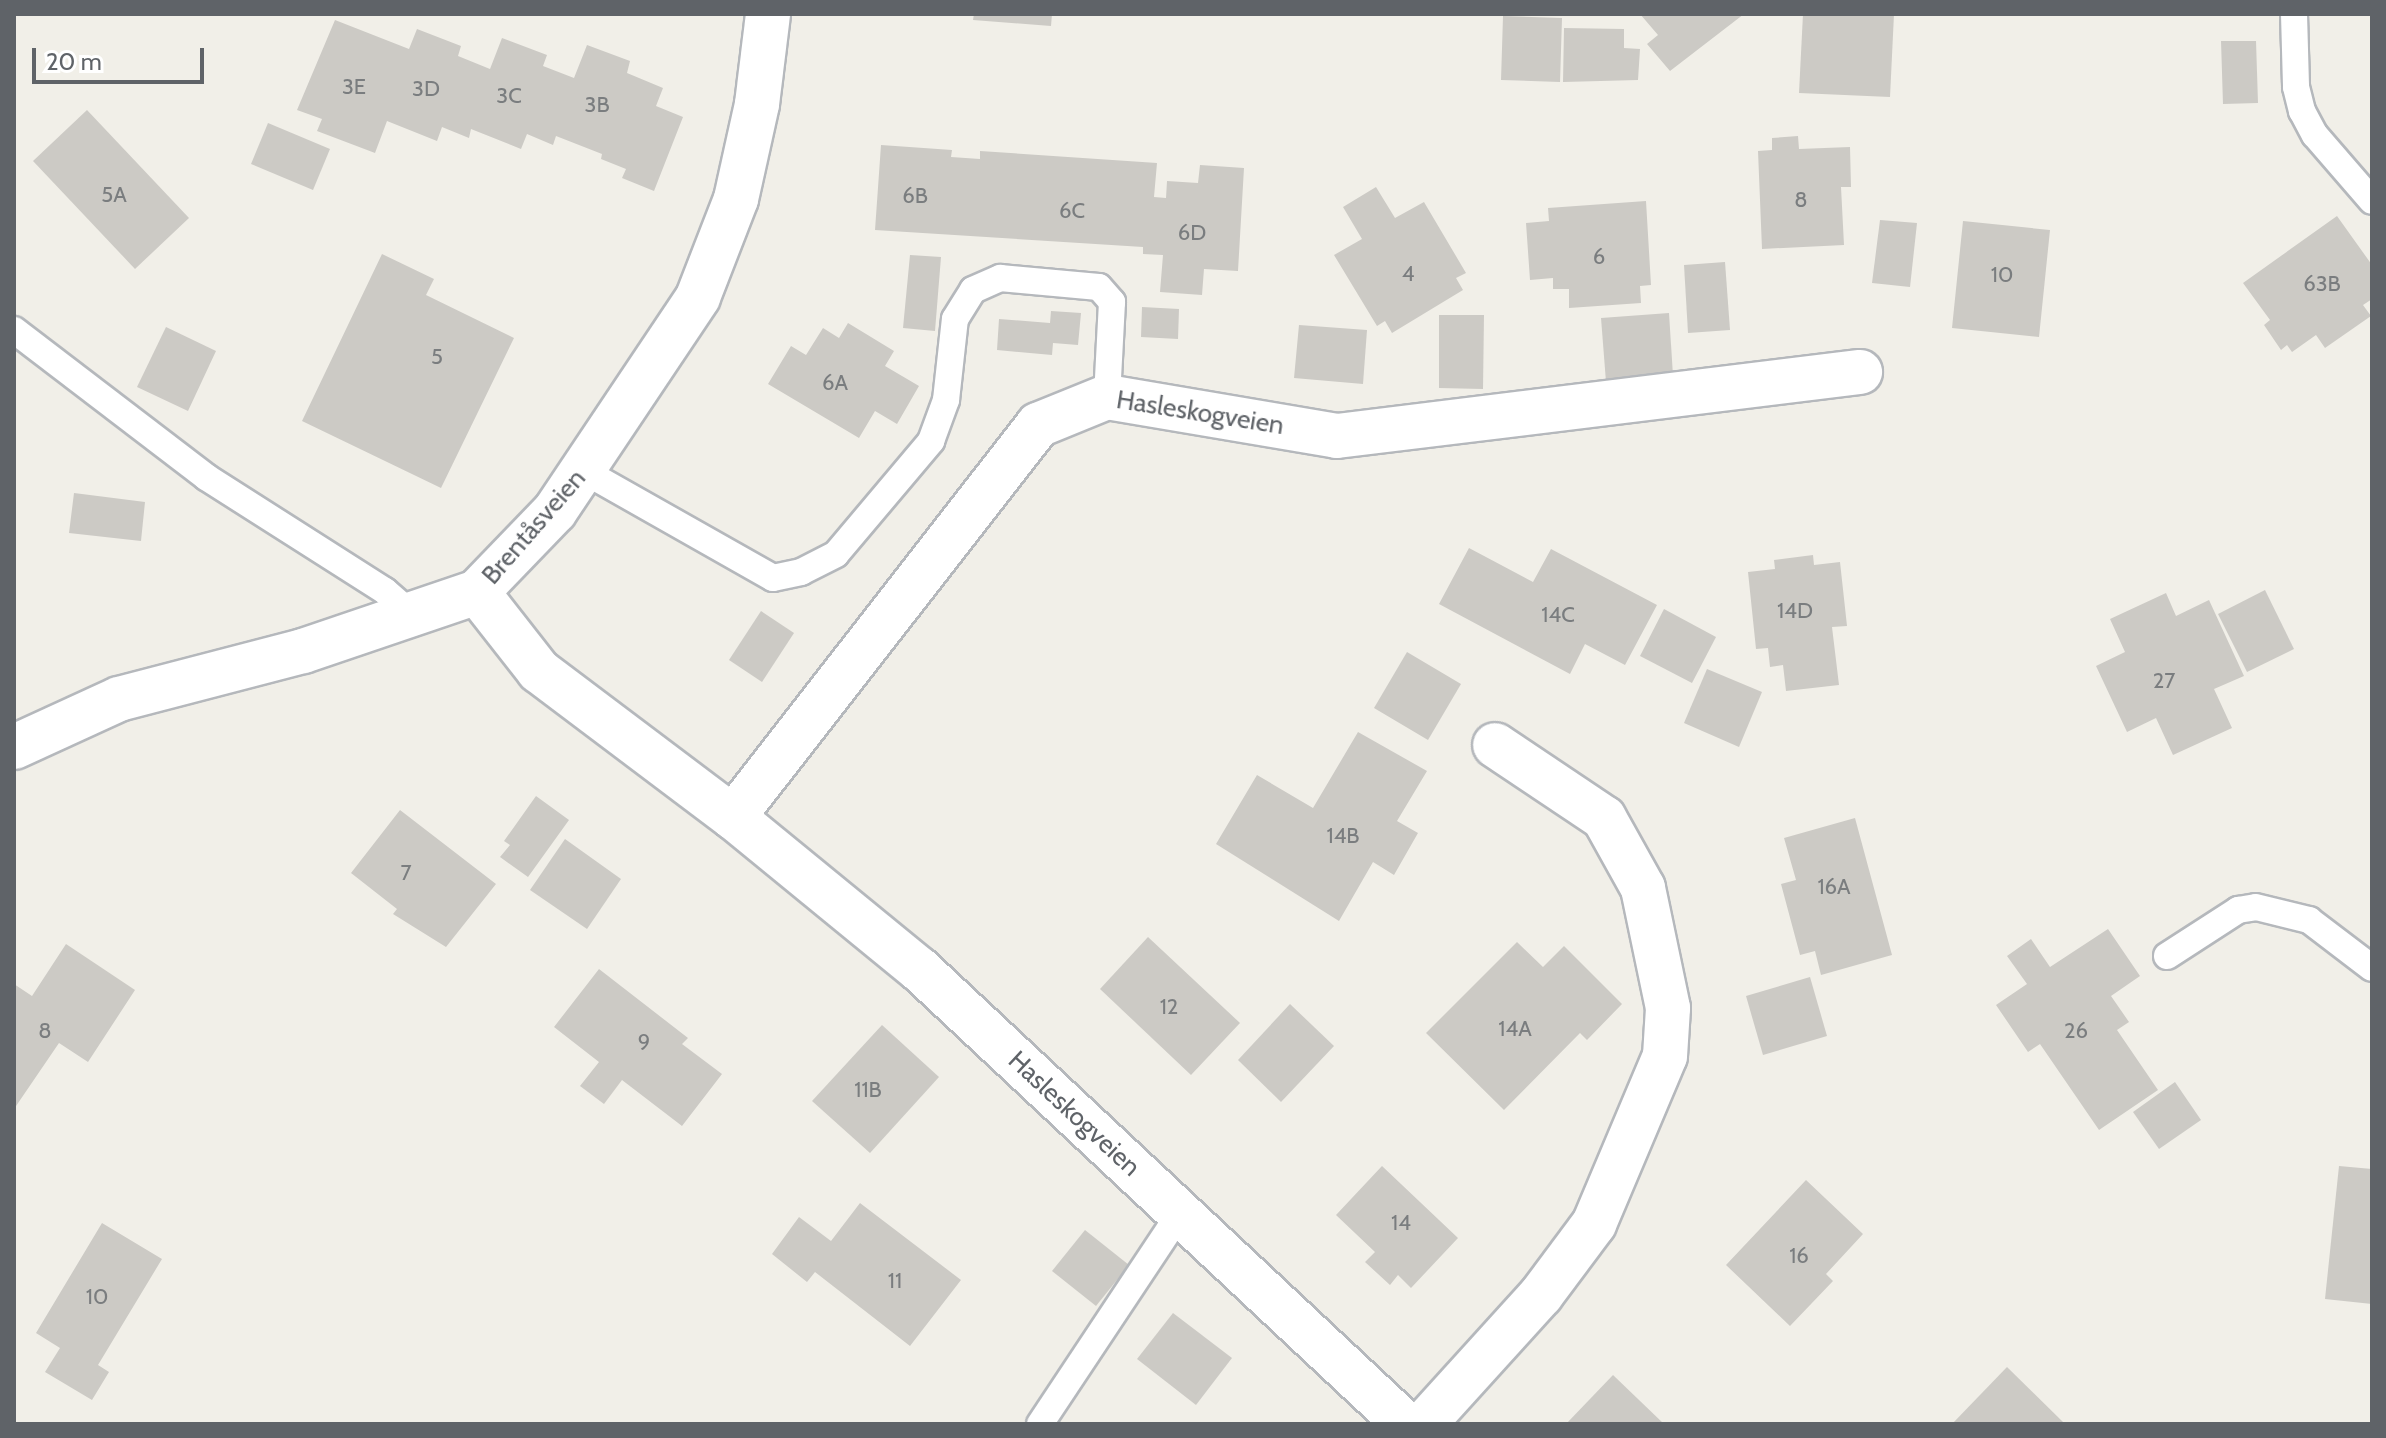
<!DOCTYPE html>
<html>
<head>
<meta charset="utf-8">
<style>
  body { margin:0 }
  #map { position:relative; width:2386px; height:1438px; overflow:hidden; background:#f1efe8; font-family:Cabin,sans-serif }
  div>[style] { position:absolute }
  [style*='--x'] { left:calc(var(--x)*1px); top:calc(var(--y)*1px); width:calc(var(--w)*1px); rotate:calc(var(--a)*1deg) }
  .building>* { inset:0; background:#cccac5 }
  .roads { filter:drop-shadow(2px 0 #b5b8bc) drop-shadow(-2px 0 #b5b8bc) drop-shadow(0 2px #b5b8bc) drop-shadow(0 -2px #b5b8bc) }
  .lane>* { height:26px; margin:-13px; padding:0 13px; transform-origin:13px; border-radius:13px; background:#fff }
  .street>* { height:44px; margin:-22px; padding:0 22px; transform-origin:22px; border-radius:22px; background:#fff }
  span { translate:-50% -50%; white-space:nowrap; text-align:center; line-height:1.15; -webkit-text-stroke:6px #fff; paint-order:stroke }
  .number-label { font-size:22px; color:#7a7d7f }
  .number-label span { -webkit-text-stroke-width:0 }
  .street-label { font-size:26px; color:#5f6368 }
  .frame { position:absolute; inset:0; border:16px solid #5f6368; pointer-events:none }
  .scale { position:absolute; left:32px; top:48px; width:172px; height:36px; box-sizing:border-box; border:4px solid #5f6368; border-top:0; padding-left:10px; font-size:24px; line-height:28px; white-space:nowrap; color:#5f6368; -webkit-text-stroke:6px #fff; paint-order:stroke }
</style>
</head>
<body>
<div id="map">
  <div class="building">
    <i style="clip-path:polygon(974px 14px,1052px 14px,1051px 26px,973px 20px)"></i>
    <i style="clip-path:polygon(1640px 14px,1744px 14px,1670px 71px,1647px 44px,1658px 35px)"></i>
    <i style="clip-path:polygon(1803px 14px,1894px 14px,1890px 97px,1799px 93px)"></i>
    <i style="clip-path:polygon(1503px 16px,1562px 18px,1560px 82px,1501px 80px)"></i>
    <i style="clip-path:polygon(335px 20px,409px 49px,417px 29px,461px 46px,458px 56px,490px 69px,502px 38px,547px 55px,543px 66px,574px 78px,587px 45px,630px 61px,627px 73px,663px 88px,656px 106px,683px 117px,654px 191px,622px 178px,626px 169px,601px 159px,602px 154px,556px 136px,553px 145px,527px 134px,521px 149px,471px 129px,469px 138px,442px 127px,437px 141px,387px 121px,375px 153px,317px 131px,322px 119px,297px 110px)"></i>
    <i style="clip-path:polygon(1564px 28px,1624px 29px,1624px 48px,1640px 49px,1638px 80px,1563px 82px)"></i>
    <i style="clip-path:polygon(2221px 41px,2256px 41px,2258px 103px,2223px 104px)"></i>
    <i style="clip-path:polygon(87px 110px,189px 218px,135px 269px,33px 161px)"></i>
    <i style="clip-path:polygon(268px 123px,330px 149px,313px 190px,251px 164px)"></i>
    <i style="clip-path:polygon(1798px 136px,1799px 149px,1850px 147px,1851px 187px,1841px 187px,1844px 245px,1762px 249px,1758px 151px,1772px 150px,1772px 138px)"></i>
    <i style="clip-path:polygon(881px 145px,952px 150px,951px 157px,980px 159px,980px 151px,1157px 163px,1154px 197px,1166px 198px,1167px 181px,1198px 183px,1200px 165px,1244px 168px,1238px 271px,1204px 269px,1202px 295px,1160px 292px,1163px 255px,1143px 254px,1143px 247px,875px 230px)"></i>
    <i style="clip-path:polygon(1376px 187px,1395px 218px,1424px 202px,1466px 273px,1456px 278px,1463px 290px,1392px 333px,1385px 321px,1377px 326px,1334px 255px,1362px 239px,1343px 207px)"></i>
    <i style="clip-path:polygon(1646px 201px,1651px 285px,1640px 286px,1641px 303px,1569px 308px,1569px 289px,1553px 289px,1553px 278px,1530px 280px,1526px 223px,1549px 221px,1548px 208px)"></i>
    <i style="clip-path:polygon(2337px 216px,2372px 265px,2372px 299px,2363px 305px,2371px 316px,2325px 348px,2316px 335px,2292px 352px,2287px 345px,2281px 350px,2264px 325px,2270px 320px,2243px 283px)"></i>
    <i style="clip-path:polygon(1880px 220px,1917px 223px,1910px 287px,1872px 283px)"></i>
    <i style="clip-path:polygon(1963px 221px,2050px 230px,2039px 337px,1952px 328px)"></i>
    <i style="clip-path:polygon(382px 254px,434px 279px,426px 295px,514px 338px,441px 488px,302px 421px)"></i>
    <i style="clip-path:polygon(910px 255px,941px 257px,935px 331px,903px 328px)"></i>
    <i style="clip-path:polygon(1725px 262px,1730px 330px,1688px 333px,1684px 265px)"></i>
    <i style="clip-path:polygon(1142px 307px,1179px 309px,1178px 339px,1141px 337px)"></i>
    <i style="clip-path:polygon(1051px 311px,1081px 313px,1078px 345px,1053px 343px,1052px 355px,997px 350px,999px 319px,1050px 323px)"></i>
    <i style="clip-path:polygon(1669px 313px,1673px 376px,1606px 382px,1601px 318px)"></i>
    <i style="clip-path:polygon(1439px 315px,1484px 315px,1483px 389px,1439px 388px)"></i>
    <i style="clip-path:polygon(848px 323px,894px 351px,885px 366px,919px 386px,897px 424px,875px 411px,859px 438px,768px 384px,791px 346px,806px 355px,823px 328px,839px 338px)"></i>
    <i style="clip-path:polygon(1299px 325px,1367px 330px,1363px 384px,1294px 378px)"></i>
    <i style="clip-path:polygon(166px 327px,216px 351px,188px 411px,137px 387px)"></i>
    <i style="clip-path:polygon(74px 493px,145px 502px,141px 541px,69px 533px)"></i>
    <i style="clip-path:polygon(1469px 548px,1533px 582px,1551px 549px,1657px 605px,1625px 665px,1585px 644px,1570px 674px,1439px 604px)"></i>
    <i style="clip-path:polygon(1813px 555px,1814px 565px,1840px 562px,1847px 626px,1832px 627px,1839px 685px,1786px 691px,1783px 665px,1770px 667px,1768px 648px,1756px 649px,1748px 572px,1775px 569px,1774px 560px)"></i>
    <i style="clip-path:polygon(2265px 590px,2294px 649px,2247px 672px,2218px 614px)"></i>
    <i style="clip-path:polygon(2166px 593px,2176px 616px,2209px 600px,2244px 676px,2214px 689px,2232px 728px,2173px 755px,2156px 718px,2127px 732px,2096px 666px,2125px 652px,2110px 619px)"></i>
    <i style="clip-path:polygon(1664px 609px,1716px 637px,1692px 683px,1640px 656px)"></i>
    <i style="clip-path:polygon(761px 611px,794px 633px,762px 682px,729px 660px)"></i>
    <i style="clip-path:polygon(1407px 652px,1461px 684px,1428px 740px,1374px 708px)"></i>
    <i style="clip-path:polygon(1707px 669px,1762px 692px,1739px 747px,1684px 723px)"></i>
    <i style="clip-path:polygon(1358px 732px,1427px 771px,1397px 821px,1418px 833px,1394px 875px,1373px 862px,1339px 921px,1216px 844px,1257px 775px,1313px 808px)"></i>
    <i style="clip-path:polygon(536px 796px,569px 820px,528px 877px,500px 857px,510px 845px,504px 841px)"></i>
    <i style="clip-path:polygon(400px 810px,496px 884px,446px 947px,393px 914px,397px 909px,351px 873px)"></i>
    <i style="clip-path:polygon(1855px 818px,1892px 955px,1821px 975px,1815px 951px,1800px 955px,1781px 884px,1796px 880px,1784px 838px)"></i>
    <i style="clip-path:polygon(565px 839px,621px 879px,587px 929px,530px 890px)"></i>
    <i style="clip-path:polygon(2108px 929px,2140px 976px,2111px 996px,2129px 1022px,2117px 1030px,2158px 1090px,2099px 1130px,2040px 1044px,2028px 1052px,1996px 1005px,2027px 984px,2007px 956px,2031px 939px,2050px 967px)"></i>
    <i style="clip-path:polygon(1148px 937px,1240px 1023px,1191px 1075px,1100px 989px)"></i>
    <i style="clip-path:polygon(1517px 942px,1543px 967px,1564px 946px,1622px 1004px,1587px 1040px,1580px 1033px,1504px 1110px,1426px 1033px)"></i>
    <i style="clip-path:polygon(66px 944px,135px 990px,88px 1062px,59px 1043px,14px 1109px,14px 984px,32px 996px)"></i>
    <i style="clip-path:polygon(599px 969px,688px 1038px,682px 1044px,722px 1074px,682px 1126px,622px 1080px,604px 1104px,580px 1086px,599px 1062px,554px 1027px)"></i>
    <i style="clip-path:polygon(1810px 977px,1827px 1036px,1763px 1055px,1746px 996px)"></i>
    <i style="clip-path:polygon(1290px 1004px,1334px 1046px,1281px 1102px,1238px 1060px)"></i>
    <i style="clip-path:polygon(882px 1025px,939px 1077px,870px 1153px,812px 1101px)"></i>
    <i style="clip-path:polygon(2175px 1082px,2201px 1120px,2159px 1149px,2133px 1112px)"></i>
    <i style="clip-path:polygon(1382px 1166px,1458px 1238px,1411px 1288px,1398px 1275px,1390px 1285px,1365px 1262px,1375px 1252px,1336px 1215px)"></i>
    <i style="clip-path:polygon(2339px 1166px,2372px 1169px,2372px 1304px,2325px 1299px)"></i>
    <i style="clip-path:polygon(1806px 1180px,1863px 1234px,1826px 1274px,1833px 1281px,1790px 1326px,1726px 1265px)"></i>
    <i style="clip-path:polygon(860px 1203px,961px 1280px,910px 1346px,815px 1272px,807px 1282px,772px 1254px,799px 1217px,831px 1241px)"></i>
    <i style="clip-path:polygon(102px 1223px,162px 1259px,98px 1365px,109px 1372px,92px 1400px,45px 1372px,60px 1348px,36px 1333px)"></i>
    <i style="clip-path:polygon(1085px 1230px,1129px 1265px,1096px 1306px,1052px 1271px)"></i>
    <i style="clip-path:polygon(1173px 1313px,1232px 1358px,1196px 1405px,1137px 1359px)"></i>
    <i style="clip-path:polygon(2007px 1367px,2063px 1422px,1952px 1424px)"></i>
    <i style="clip-path:polygon(1613px 1375px,1664px 1424px,1566px 1424px)"></i>
  </div>
  <div class="roads">
    <div class="lane">
      <i style="--x:2294;--y:14;--w:73;--a:88.4"></i>
      <i style="--x:2296;--y:87;--w:25;--a:76"></i>
      <i style="--x:2302;--y:111;--w:27;--a:62"></i>
      <i style="--x:2315;--y:135;--w:87;--a:49.2"></i>
      <i style="--x:14;--y:330;--w:242;--a:37.4"></i>
      <i style="--x:206;--y:477;--w:212;--a:32.5"></i>
      <i style="--x:385;--y:591;--w:35;--a:41"></i>
      <i style="--x:584;--y:471;--w:217;--a:29.5"></i>
      <i style="--x:773;--y:578;--w:29;--a:-12"></i>
      <i style="--x:801;--y:572;--w:39;--a:-27"></i>
      <i style="--x:836;--y:554;--w:148;--a:-49.9"></i>
      <i style="--x:931;--y:441;--w:44;--a:-69.9"></i>
      <i style="--x:946;--y:400;--w:81;--a:-83.7"></i>
      <i style="--x:955;--y:319;--w:34;--a:-58"></i>
      <i style="--x:973;--y:290;--w:30;--a:-24"></i>
      <i style="--x:1000;--y:278;--w:99;--a:5.2"></i>
      <i style="--x:1099;--y:287;--w:20;--a:49"></i>
      <i style="--x:1112;--y:302;--w:95;--a:93"></i>
      <i style="--x:2167;--y:956;--w:85;--a:-32.9"></i>
      <i style="--x:2238;--y:910;--w:18;--a:-9"></i>
      <i style="--x:2256;--y:907;--w:55;--a:13.8"></i>
      <i style="--x:2309;--y:920;--w:79;--a:37.3"></i>
      <i style="--x:1040;--y:1424;--w:253;--a:-56.4"></i>
    </div>
    <div class="street">
      <i style="--x:477;--y:592;--w:100;--a:51.9"></i>
      <i style="--x:539;--y:671;--w:243;--a:37"></i>
      <i style="--x:733;--y:817;--w:240;--a:39.3"></i>
      <i style="--x:919;--y:969;--w:666;--a:43.11"></i>
      <i style="--x:14;--y:747;--w:115;--a:-24.6"></i>
      <i style="--x:119;--y:699;--w:190;--a:-14.6"></i>
      <i style="--x:303;--y:651;--w:184;--a:-18.7"></i>
      <i style="--x:477;--y:592;--w:112;--a:-46.1"></i>
      <i style="--x:555;--y:511;--w:257;--a:-56.2"></i>
      <i style="--x:698;--y:297;--w:105;--a:-68.8"></i>
      <i style="--x:736;--y:199;--w:97;--a:-77.5"></i>
      <i style="--x:757;--y:104;--w:91;--a:-83"></i>
      <i style="--x:733;--y:817;--w:497;--a:-52.1"></i>
      <i style="--x:1038;--y:425;--w:74;--a:-22.1"></i>
      <i style="--x:1107;--y:397;--w:233;--a:9.6"></i>
      <i style="--x:1337;--y:436;--w:527;--a:-6.98"></i>
      <i style="--x:1424;--y:1424;--w:174;--a:-47.8"></i>
      <i style="--x:1541;--y:1295;--w:89;--a:-53.3"></i>
      <i style="--x:1594;--y:1224;--w:182;--a:-67.1"></i>
      <i style="--x:1665;--y:1056;--w:48;--a:-86.4"></i>
      <i style="--x:1668;--y:1008;--w:123;--a:-101.8"></i>
      <i style="--x:1643;--y:888;--w:80;--a:-119.1"></i>
      <i style="--x:1604;--y:818;--w:131;--a:-146.2"></i>
    </div>
  </div>
  <div class="number-label">
    <span style="left:354px;top:87px">3E</span>
    <span style="left:426px;top:89px">3D</span>
    <span style="left:509px;top:96px">3C</span>
    <span style="left:597px;top:105px">3B</span>
    <span style="left:114px;top:195px">5A</span>
    <span style="left:915px;top:196px">6B</span>
    <span style="left:1801px;top:200px">8</span>
    <span style="left:1072px;top:211px">6C</span>
    <span style="left:1192px;top:233px">6D</span>
    <span style="left:1599px;top:257px">6</span>
    <span style="left:1408px;top:274px">4</span>
    <span style="left:2002px;top:275px">10</span>
    <span style="left:2322px;top:284px">63B</span>
    <span style="left:437px;top:357px">5</span>
    <span style="left:835px;top:383px">6A</span>
    <span style="left:1795px;top:611px">14D</span>
    <span style="left:1558px;top:615px">14C</span>
    <span style="left:2164px;top:681px">27</span>
    <span style="left:1343px;top:836px">14B</span>
    <span style="left:406px;top:873px">7</span>
    <span style="left:1834px;top:887px">16A</span>
    <span style="left:1169px;top:1007px">12</span>
    <span style="left:1515px;top:1029px">14A</span>
    <span style="left:45px;top:1031px">8</span>
    <span style="left:2076px;top:1031px">26</span>
    <span style="left:644px;top:1042px">9</span>
    <span style="left:868px;top:1090px">11B</span>
    <span style="left:1401px;top:1223px">14</span>
    <span style="left:1799px;top:1256px">16</span>
    <span style="left:895px;top:1281px">11</span>
    <span style="left:97px;top:1297px">10</span>
  </div>
  <div class="street-label">
    <span style="left:1200px;top:413px;rotate:9deg">Hasleskogveien</span>
    <span style="left:534px;top:527px;rotate:-49deg">Brentåsveien</span>
    <span style="left:1074px;top:1114px;rotate:43deg">Hasleskogveien</span>
  </div>
  <div class="frame"></div>
  <div class="scale">20 m</div>
</div>
</body>
</html>
